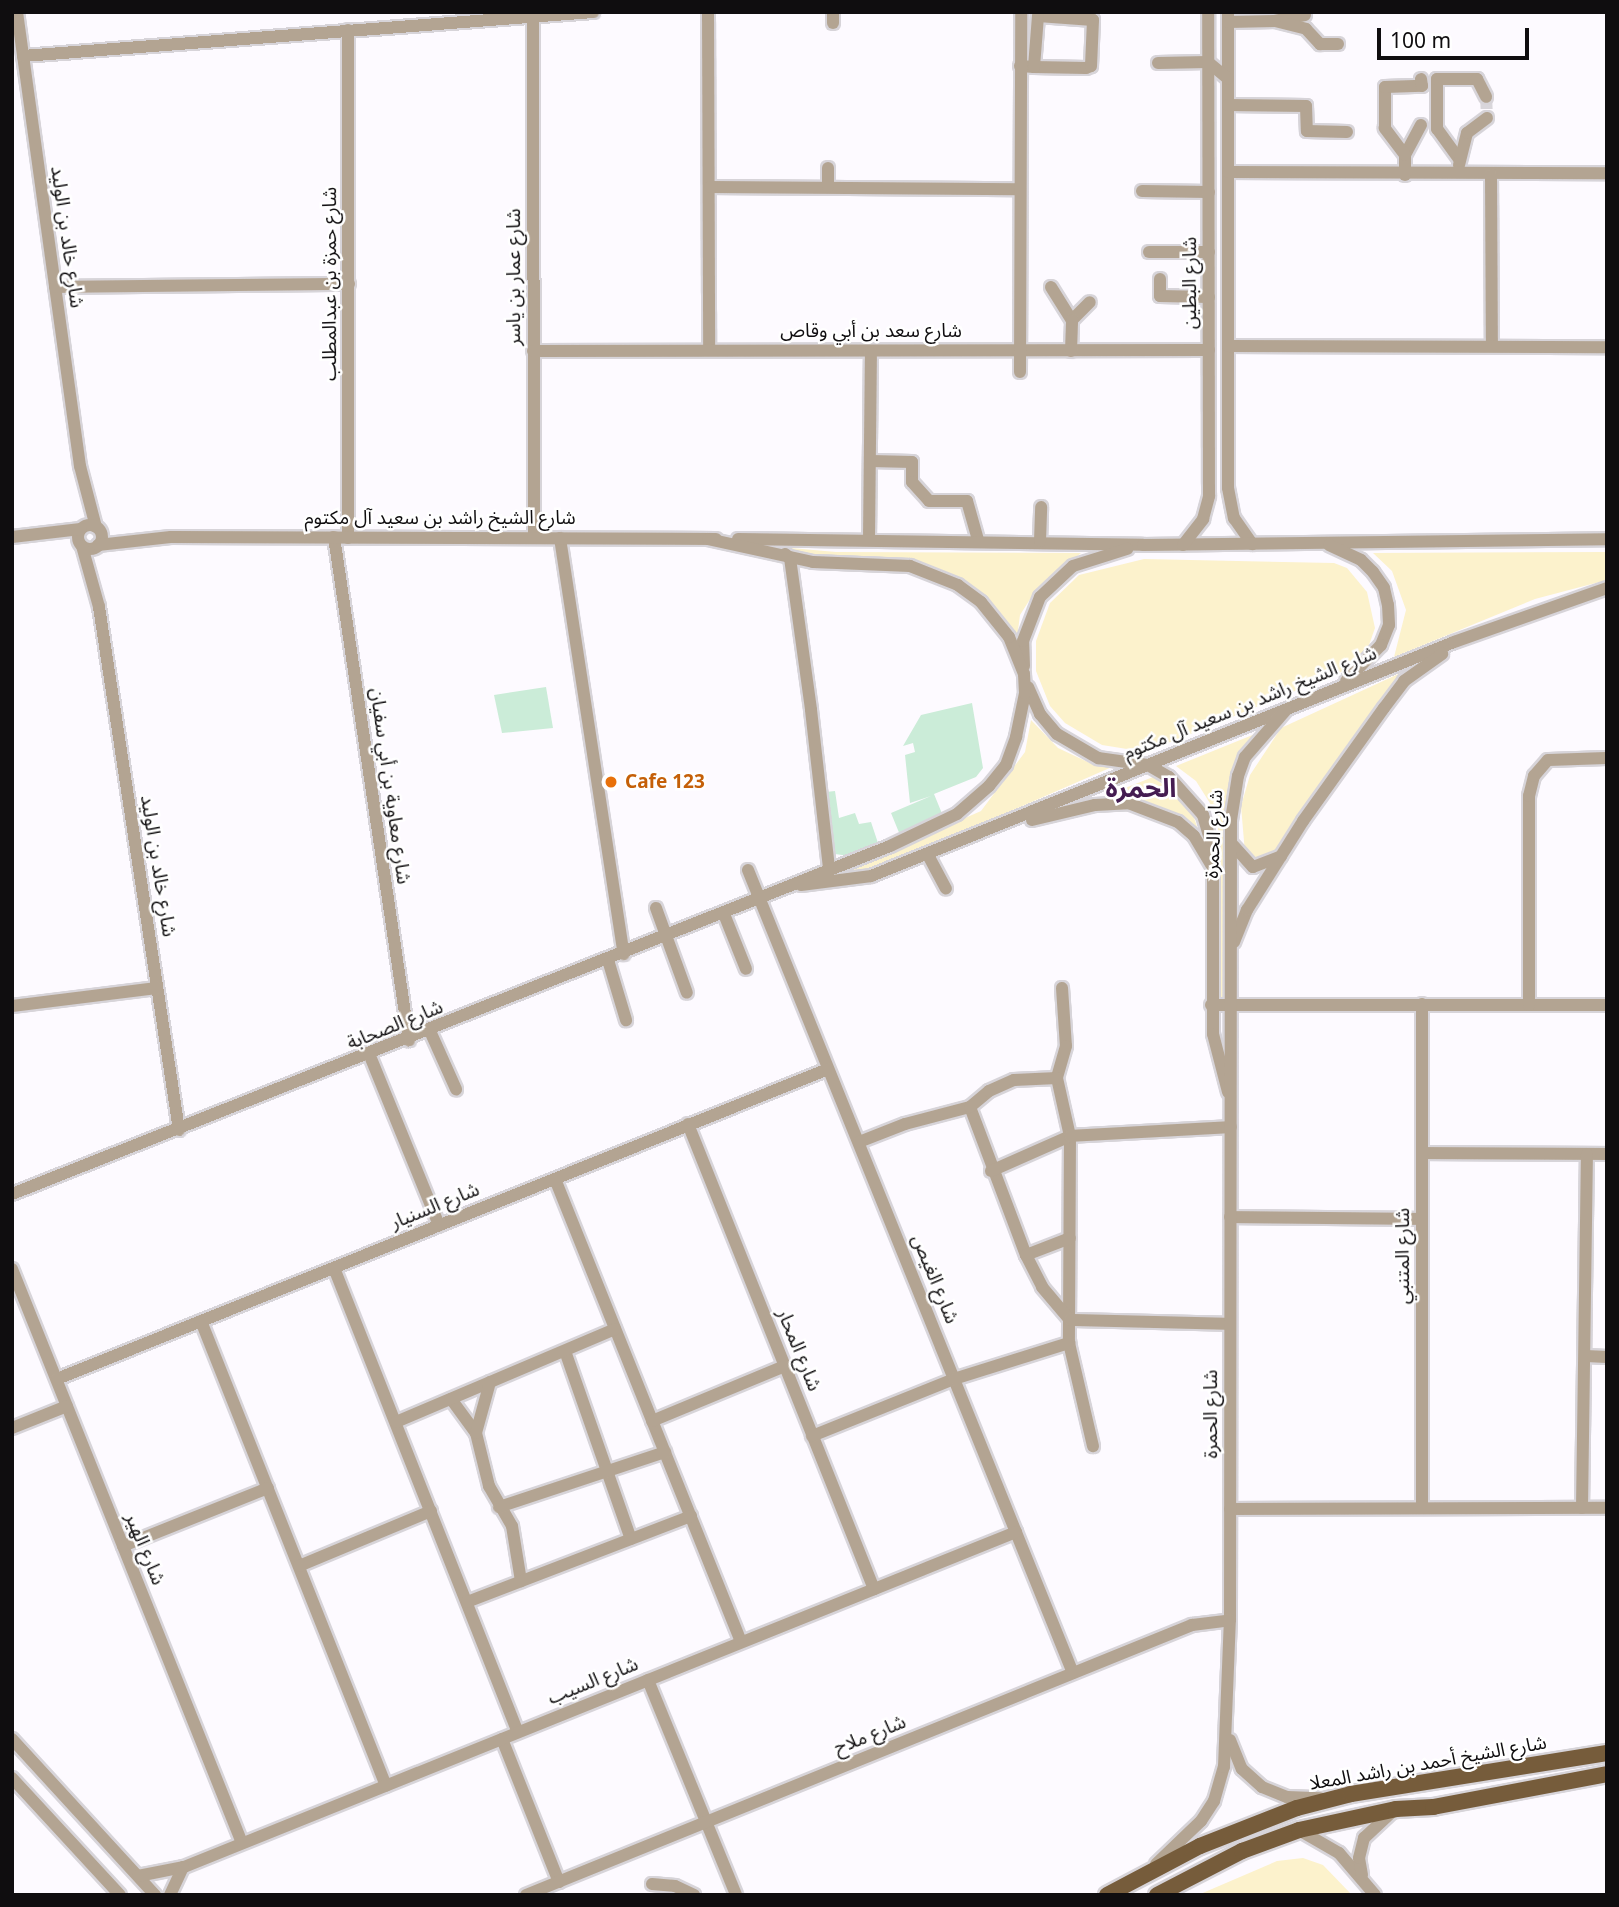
<!DOCTYPE html>
<html>
<head>
<meta charset="utf-8">
<style>
  body { margin:0 }
  #map { position:relative; width:1619px; height:1907px; overflow:hidden; background:#fdfaff; font-family:"Noto Sans","Noto Sans Arabic",sans-serif }
  div>[style] { position:absolute }
  [style*='--x'] { left:calc(var(--x)*1px); top:calc(var(--y)*1px); width:calc(var(--w)*1px); rotate:calc(var(--a)*1deg) }
  .green>* { inset:0; background:#cbecd8 }
  .sand>* { inset:0; background:#fcf2cc }
  .minor-tunnel>* { height:12px; margin-top:-6px; transform-origin:0; background:repeating-linear-gradient(90deg,#d9d6db 0 12px,transparent 0 18px) }
  .roads { filter:drop-shadow(2px 0 #d7d4d9) drop-shadow(-2px 0 #d7d4d9) drop-shadow(0 2px #d7d4d9) drop-shadow(0 -2px #d7d4d9) }
  .minor>* { height:12px; margin:-6px; padding:0 6px; transform-origin:6px; border-radius:6px; background:#b3a492 }
  .minor>.ring { margin:-6px; padding:0; box-sizing:content-box; background:none; border:12px solid #b3a492; border-radius:50% }
  .major>* { height:16px; margin:-8px; padding:0 8px; transform-origin:8px; border-radius:8px; background:#765c3b }
  .dots>* { width:19px; height:19px; translate:-50% -50%; box-sizing:border-box; border:4px solid #fff; border-radius:50% }
  span { translate:-50% -50%; white-space:nowrap; text-align:center; line-height:1.15; -webkit-text-stroke:5px #fff; paint-order:stroke }
  .street-label { font-size:19px; color:#0f0d0f }
  .food-label { font-size:19px; color:#c56008; font-weight:700 }
  .left { translate:0 -50%; text-align:left }
  .district-label { font-size:26px; color:#441c51; font-weight:700 }
  .frame { position:absolute; inset:0; border:14px solid #0f0d0f; pointer-events:none }
  .scale { position:absolute; left:1377px; top:28px; width:152px; height:32px; box-sizing:border-box; border:4px solid #0f0d0f; border-top:0; padding-left:9px; font-size:21px; line-height:24px; white-space:nowrap; color:#0f0d0f; -webkit-text-stroke:5px #fff; paint-order:stroke }
</style>
</head>
<body>
<div id="map">
  <div class="green">
    <i style="clip-path:polygon(546px 687px,553px 728px,502px 733px,494px 695px)"></i>
    <i style="clip-path:polygon(972px 703px,983px 768px,976px 777px,934px 794px,943px 816px,900px 835px,891px 813px,931px 796px,910px 803px,905px 755px,915px 752px,913px 743px,903px 746px,921px 715px)"></i>
    <i style="clip-path:polygon(835px 791px,839px 818px,855px 813px,859px 824px,871px 822px,878px 843px,849px 856px,835px 854px,826px 792px)"></i>
  </div>
  <div class="sand">
    <i style="clip-path:polygon(791px 548px,836px 552px,1081px 553px,1034px 593px,1020px 615px,1017px 638px,996px 608px,972px 587px,944px 574px,792px 556px)"></i>
    <i style="clip-path:polygon(1607px 552px,1607px 580px,1535px 599px,1394px 657px,1406px 610px,1392px 571px,1373px 553px)"></i>
    <i style="clip-path:polygon(1144px 559px,1334px 563px,1347px 568px,1367px 592px,1375px 628px,1369px 645px,1346px 670px,1171px 742px,1127px 749px,1102px 745px,1065px 723px,1050px 706px,1036px 671px,1036px 641px,1050px 603px,1079px 575px)"></i>
    <i style="clip-path:polygon(1407px 670px,1367px 726px,1354px 736px,1276px 850px,1258px 863px,1245px 853px,1241px 806px,1250px 775px,1281px 728px)"></i>
    <i style="clip-path:polygon(1031px 720px,1058px 748px,1092px 764px,1112px 767px,870px 872px,838px 874px,981px 811px,1025px 752px)"></i>
    <i style="clip-path:polygon(1255px 734px,1234px 775px,1226px 998px,1219px 998px,1218px 816px,1196px 781px,1176px 766px)"></i>
    <i style="clip-path:polygon(1153px 777px,1190px 805px,1203px 845px,1189px 825px,1149px 802px,1100px 798px)"></i>
    <i style="clip-path:polygon(1303px 1858px,1323px 1865px,1352px 1895px,1198px 1895px,1277px 1861px)"></i>
  </div>
  <div class="minor-tunnel">
    <i style="--x:1486;--y:97;--w:21;--a:87"></i>
  </div>
  <div class="roads">
    <div class="minor">
      <i style="--x:17;--y:12;--w:458;--a:82.1"></i>
      <i style="--x:80;--y:466;--w:63;--a:75.3"></i>
      <i style="--x:708;--y:12;--w:336;--a:89.8"></i>
      <i style="--x:833;--y:12;--w:11;--a:90"></i>
      <i style="--x:1228;--y:12;--w:476;--a:90"></i>
      <i style="--x:1228;--y:488;--w:31;--a:79"></i>
      <i style="--x:1234;--y:518;--w:32;--a:55"></i>
      <i style="--x:1305;--y:15;--w:31;--a:169"></i>
      <i style="--x:1275;--y:21;--w:32;--a:14"></i>
      <i style="--x:1306;--y:29;--w:21;--a:47"></i>
      <i style="--x:1320;--y:44;--w:18;--a:0"></i>
      <i style="--x:533;--y:17;--w:521;--a:89.89"></i>
      <i style="--x:1228;--y:22;--w:47;--a:-1.2"></i>
      <i style="--x:23;--y:56;--w:572;--a:-4.41"></i>
      <i style="--x:1158;--y:63;--w:50;--a:-1.1"></i>
      <i style="--x:1208;--y:62;--w:26;--a:40"></i>
      <i style="--x:1020;--y:66;--w:14;--a:4"></i>
      <i style="--x:1034;--y:67;--w:52;--a:1.1"></i>
      <i style="--x:1086;--y:68;--w:5;--a:-22"></i>
      <i style="--x:1091;--y:66;--w:46;--a:-87.5"></i>
      <i style="--x:1093;--y:20;--w:55;--a:-175.8"></i>
      <i style="--x:1038;--y:16;--w:51;--a:94.5"></i>
      <i style="--x:1228;--y:105;--w:78;--a:0.7"></i>
      <i style="--x:1306;--y:106;--w:25;--a:88"></i>
      <i style="--x:1307;--y:131;--w:40;--a:1.4"></i>
      <i style="--x:1405;--y:155;--w:34;--a:-62"></i>
      <i style="--x:1459;--y:159;--w:37;--a:-126"></i>
      <i style="--x:1437;--y:129;--w:50;--a:-90"></i>
      <i style="--x:1437;--y:79;--w:40;--a:0"></i>
      <i style="--x:1477;--y:79;--w:20;--a:63"></i>
      <i style="--x:1459;--y:165;--w:33;--a:-76"></i>
      <i style="--x:1467;--y:133;--w:25;--a:-37"></i>
      <i style="--x:1228;--y:172;--w:379;--a:0.2"></i>
      <i style="--x:1405;--y:175;--w:20;--a:-90"></i>
      <i style="--x:1405;--y:155;--w:34;--a:-127"></i>
      <i style="--x:1385;--y:128;--w:41;--a:-90"></i>
      <i style="--x:1385;--y:87;--w:37;--a:-2"></i>
      <i style="--x:1422;--y:86;--w:7;--a:-98"></i>
      <i style="--x:1491;--y:175;--w:171;--a:89.7"></i>
      <i style="--x:710;--y:187;--w:310;--a:0.4"></i>
      <i style="--x:828;--y:187;--w:19;--a:-90"></i>
      <i style="--x:1142;--y:191;--w:67;--a:0.9"></i>
      <i style="--x:1149;--y:252;--w:60;--a:0"></i>
      <i style="--x:1160;--y:279;--w:17;--a:90"></i>
      <i style="--x:1160;--y:296;--w:49;--a:1.2"></i>
      <i style="--x:55;--y:287;--w:294;--a:-0.6"></i>
      <i style="--x:1051;--y:287;--w:39;--a:58"></i>
      <i style="--x:1072;--y:320;--w:25;--a:-45"></i>
      <i style="--x:1228;--y:346;--w:379;--a:0.2"></i>
      <i style="--x:533;--y:351;--w:676;--a:-0.08"></i>
      <i style="--x:1071;--y:351;--w:31;--a:-88"></i>
      <i style="--x:1020;--y:372;--w:360;--a:-89.8"></i>
      <i style="--x:871;--y:461;--w:41;--a:1.4"></i>
      <i style="--x:912;--y:462;--w:20;--a:90"></i>
      <i style="--x:912;--y:482;--w:25;--a:48"></i>
      <i style="--x:929;--y:501;--w:38;--a:0"></i>
      <i style="--x:967;--y:501;--w:41;--a:74.2"></i>
      <i class="ring" style="left:78px;top:525px;width:12px;height:12px"></i>
      <i style="--x:12;--y:537;--w:69;--a:-6.6"></i>
      <i style="--x:334;--y:537;--w:509;--a:81.52"></i>
      <i style="--x:348;--y:538;--w:508;--a:-90"></i>
      <i style="--x:560;--y:538;--w:421;--a:81.3"></i>
      <i style="--x:869;--y:538;--w:187;--a:-89.4"></i>
      <i style="--x:738;--y:539;--w:405;--a:0.8"></i>
      <i style="--x:1143;--y:545;--w:464;--a:-0.7"></i>
      <i style="--x:1040;--y:541;--w:34;--a:-88"></i>
      <i style="--x:98;--y:545;--w:73;--a:-6.3"></i>
      <i style="--x:171;--y:537;--w:545;--a:0.21"></i>
      <i style="--x:1183;--y:545;--w:33;--a:-52"></i>
      <i style="--x:1203;--y:519;--w:24;--a:-75"></i>
      <i style="--x:1209;--y:496;--w:484;--a:-90.1"></i>
      <i style="--x:1329;--y:545;--w:35;--a:25"></i>
      <i style="--x:1361;--y:560;--w:17;--a:45"></i>
      <i style="--x:1373;--y:572;--w:19;--a:55"></i>
      <i style="--x:1384;--y:588;--w:17;--a:77"></i>
      <i style="--x:1388;--y:605;--w:20;--a:87"></i>
      <i style="--x:1389;--y:625;--w:22;--a:112"></i>
      <i style="--x:1381;--y:645;--w:50;--a:134.2"></i>
      <i style="--x:82;--y:546;--w:63;--a:74.4"></i>
      <i style="--x:99;--y:607;--w:529;--a:81.3"></i>
      <i style="--x:785;--y:554;--w:6;--a:39"></i>
      <i style="--x:790;--y:558;--w:153;--a:82.1"></i>
      <i style="--x:811;--y:710;--w:160;--a:83.5"></i>
      <i style="--x:1024;--y:666;--w:25;--a:-92"></i>
      <i style="--x:1023;--y:641;--w:47;--a:-68.9"></i>
      <i style="--x:1040;--y:597;--w:45;--a:-43.2"></i>
      <i style="--x:1073;--y:566;--w:57;--a:-17.5"></i>
      <i style="--x:1028;--y:687;--w:30;--a:66"></i>
      <i style="--x:1040;--y:714;--w:26;--a:50"></i>
      <i style="--x:1057;--y:734;--w:48;--a:30.3"></i>
      <i style="--x:1098;--y:758;--w:50;--a:8"></i>
      <i style="--x:1148;--y:765;--w:24;--a:30"></i>
      <i style="--x:1169;--y:777;--w:51;--a:48.2"></i>
      <i style="--x:1203;--y:815;--w:37;--a:74"></i>
      <i style="--x:1213;--y:851;--w:183;--a:90"></i>
      <i style="--x:1213;--y:1034;--w:60;--a:75.5"></i>
      <i style="--x:1032;--y:820;--w:65;--a:-13.4"></i>
      <i style="--x:1095;--y:805;--w:33;--a:-3"></i>
      <i style="--x:1128;--y:803;--w:53;--a:20.8"></i>
      <i style="--x:1178;--y:822;--w:21;--a:41"></i>
      <i style="--x:1194;--y:836;--w:33;--a:59"></i>
      <i style="--x:1232;--y:844;--w:31;--a:48"></i>
      <i style="--x:1253;--y:867;--w:30;--a:-21"></i>
      <i style="--x:928;--y:855;--w:38;--a:62"></i>
      <i style="--x:748;--y:870;--w:866;--a:67.97"></i>
      <i style="--x:801;--y:885;--w:71;--a:-7.3"></i>
      <i style="--x:871;--y:876;--w:628;--a:-21.87"></i>
      <i style="--x:1454;--y:642;--w:162;--a:-19.4"></i>
      <i style="--x:656;--y:908;--w:90;--a:70"></i>
      <i style="--x:724;--y:914;--w:59;--a:68.2"></i>
      <i style="--x:1234;--y:942;--w:35;--a:-68"></i>
      <i style="--x:1247;--y:910;--w:105;--a:-57.8"></i>
      <i style="--x:1303;--y:821;--w:139;--a:-54.4"></i>
      <i style="--x:1384;--y:708;--w:34;--a:-53"></i>
      <i style="--x:1404;--y:681;--w:47;--a:-35.4"></i>
      <i style="--x:608;--y:960;--w:63;--a:73.3"></i>
      <i style="--x:1062;--y:988;--w:58;--a:86.1"></i>
      <i style="--x:1066;--y:1046;--w:33;--a:106"></i>
      <i style="--x:1057;--y:1078;--w:59;--a:77.4"></i>
      <i style="--x:1070;--y:1136;--w:207;--a:90.3"></i>
      <i style="--x:1069;--y:1343;--w:106;--a:76.9"></i>
      <i style="--x:1211;--y:1005;--w:396;--a:0"></i>
      <i style="--x:1529;--y:1005;--w:209;--a:-90"></i>
      <i style="--x:1529;--y:796;--w:21;--a:-76"></i>
      <i style="--x:1534;--y:776;--w:21;--a:-49"></i>
      <i style="--x:1548;--y:760;--w:59;--a:-1.9"></i>
      <i style="--x:12;--y:1006;--w:146;--a:-7.1"></i>
      <i style="--x:430;--y:1031;--w:64;--a:65.9"></i>
      <i style="--x:370;--y:1056;--w:183;--a:67.8"></i>
      <i style="--x:970;--y:1107;--w:158;--a:69.3"></i>
      <i style="--x:1026;--y:1255;--w:36;--a:63"></i>
      <i style="--x:1042;--y:1287;--w:43;--a:49.7"></i>
      <i style="--x:1070;--y:1320;--w:160;--a:1.4"></i>
      <i style="--x:688;--y:1124;--w:501;--a:68.2"></i>
      <i style="--x:859;--y:1142;--w:49;--a:-21.4"></i>
      <i style="--x:905;--y:1124;--w:67;--a:-14.7"></i>
      <i style="--x:970;--y:1107;--w:25;--a:-40"></i>
      <i style="--x:989;--y:1091;--w:27;--a:-24"></i>
      <i style="--x:1014;--y:1080;--w:43;--a:-2.7"></i>
      <i style="--x:1422;--y:1153;--w:185;--a:0.3"></i>
      <i style="--x:991;--y:1171;--w:86;--a:-23.9"></i>
      <i style="--x:1070;--y:1136;--w:161;--a:-3.2"></i>
      <i style="--x:555;--y:1179;--w:499;--a:68.1"></i>
      <i style="--x:12;--y:1194;--w:944;--a:-21.62"></i>
      <i style="--x:890;--y:846;--w:74;--a:-25.5"></i>
      <i style="--x:957;--y:814;--w:43;--a:-41.2"></i>
      <i style="--x:989;--y:786;--w:27;--a:-51"></i>
      <i style="--x:1006;--y:765;--w:30;--a:-70"></i>
      <i style="--x:1016;--y:737;--w:45;--a:-78.4"></i>
      <i style="--x:1025;--y:693;--w:19;--a:-93"></i>
      <i style="--x:1024;--y:674;--w:40;--a:-112"></i>
      <i style="--x:1009;--y:637;--w:45;--a:-128.7"></i>
      <i style="--x:981;--y:602;--w:29;--a:-144"></i>
      <i style="--x:958;--y:585;--w:52;--a:-158.4"></i>
      <i style="--x:910;--y:566;--w:97;--a:-177.6"></i>
      <i style="--x:813;--y:562;--w:107;--a:-167.6"></i>
      <i style="--x:1230;--y:1217;--w:192;--a:0.6"></i>
      <i style="--x:1026;--y:1255;--w:47;--a:-21.1"></i>
      <i style="--x:334;--y:1268;--w:499;--a:68.4"></i>
      <i style="--x:12;--y:1269;--w:618;--a:68.16"></i>
      <i style="--x:201;--y:1321;--w:500;--a:68.3"></i>
      <i style="--x:565;--y:1351;--w:199;--a:70.7"></i>
      <i style="--x:1586;--y:1356;--w:21;--a:3"></i>
      <i style="--x:57;--y:1379;--w:831;--a:-21.9"></i>
      <i style="--x:451;--y:1399;--w:42;--a:53.7"></i>
      <i style="--x:476;--y:1433;--w:55;--a:76.2"></i>
      <i style="--x:489;--y:1486;--w:46;--a:60.1"></i>
      <i style="--x:512;--y:1526;--w:56;--a:80.7"></i>
      <i style="--x:652;--y:1421;--w:144;--a:-22.5"></i>
      <i style="--x:396;--y:1422;--w:238;--a:-23"></i>
      <i style="--x:12;--y:1428;--w:59;--a:-21.8"></i>
      <i style="--x:476;--y:1433;--w:53;--a:-74.6"></i>
      <i style="--x:812;--y:1436;--w:153;--a:-21.9"></i>
      <i style="--x:954;--y:1379;--w:121;--a:-17.4"></i>
      <i style="--x:499;--y:1507;--w:175;--a:-18.3"></i>
      <i style="--x:1422;--y:1508;--w:504;--a:-90"></i>
      <i style="--x:1582;--y:1508;--w:354;--a:-89.2"></i>
      <i style="--x:1230;--y:1509;--w:377;--a:-0.2"></i>
      <i style="--x:123;--y:1546;--w:156;--a:-21.8"></i>
      <i style="--x:299;--y:1566;--w:143;--a:-22.6"></i>
      <i style="--x:467;--y:1602;--w:240;--a:-21"></i>
      <i style="--x:648;--y:1680;--w:232;--a:67.7"></i>
      <i style="--x:12;--y:1739;--w:212;--a:47.5"></i>
      <i style="--x:502;--y:1739;--w:154;--a:68.3"></i>
      <i style="--x:1230;--y:1740;--w:31;--a:68"></i>
      <i style="--x:1242;--y:1769;--w:27;--a:42"></i>
      <i style="--x:1262;--y:1787;--w:27;--a:22"></i>
      <i style="--x:1287;--y:1797;--w:33;--a:2"></i>
      <i style="--x:12;--y:1778;--w:159;--a:47.3"></i>
      <i style="--x:1299;--y:1830;--w:46;--a:29.9"></i>
      <i style="--x:1339;--y:1853;--w:55;--a:49.4"></i>
      <i style="--x:1156;--y:1864;--w:62;--a:-43.7"></i>
      <i style="--x:1201;--y:1821;--w:24;--a:-57"></i>
      <i style="--x:1214;--y:1801;--w:35;--a:-74"></i>
      <i style="--x:1224;--y:1767;--w:147;--a:-87.7"></i>
      <i style="--x:1230;--y:1620;--w:800;--a:-89.93"></i>
      <i style="--x:1231;--y:820;--w:45;--a:-81"></i>
      <i style="--x:1238;--y:776;--w:20;--a:-70"></i>
      <i style="--x:1245;--y:757;--w:62;--a:-48.9"></i>
      <i style="--x:1362;--y:1875;--w:17;--a:-100"></i>
      <i style="--x:1359;--y:1858;--w:21;--a:-76"></i>
      <i style="--x:1364;--y:1838;--w:38;--a:-43"></i>
      <i style="--x:138;--y:1876;--w:47;--a:-11.1"></i>
      <i style="--x:184;--y:1867;--w:897;--a:-21.93"></i>
      <i style="--x:652;--y:1884;--w:23;--a:5"></i>
      <i style="--x:675;--y:1886;--w:21;--a:25"></i>
      <i style="--x:170;--y:1895;--w:31;--a:-65"></i>
      <i style="--x:526;--y:1895;--w:719;--a:-22.07"></i>
      <i style="--x:1192;--y:1625;--w:38;--a:-7"></i>
    </div>
    <div class="major">
      <i style="--x:1107;--y:1895;--w:105;--a:-27.8"></i>
      <i style="--x:1200;--y:1846;--w:104;--a:-21.4"></i>
      <i style="--x:1297;--y:1808;--w:56;--a:-14.5"></i>
      <i style="--x:1351;--y:1794;--w:259;--a:-9.1"></i>
      <i style="--x:1157;--y:1895;--w:96;--a:-27.4"></i>
      <i style="--x:1242;--y:1851;--w:61;--a:-20.2"></i>
      <i style="--x:1299;--y:1830;--w:99;--a:-12.2"></i>
      <i style="--x:1396;--y:1809;--w:37;--a:-3"></i>
      <i style="--x:1433;--y:1807;--w:177;--a:-10.7"></i>
    </div>
  </div>
  <div class="dots">
    <i style="left:611px;top:782px;background:#e8710a"></i>
  </div>
  <div class="street-label">
    <span style="left:67px;top:237px;rotate:82deg">شارع خالد بن الوليد</span>
    <span style="left:514px;top:277px;rotate:-90deg">شارع عمار بن ياسر</span>
    <span style="left:1190px;top:283px;rotate:-90deg">شارع البطين</span>
    <span style="left:330px;top:284px;rotate:-90deg">شارع حمزة بن عبدالمطلب</span>
    <span style="left:871px;top:331px">شارع سعد بن أبي وقاص</span>
    <span style="left:440px;top:518px">شارع الشيخ راشد بن سعيد آل مكتوم</span>
    <span style="left:1250px;top:703px;rotate:-22deg">شارع الشيخ راشد بن سعيد آل مكتوم</span>
    <span style="left:390px;top:786px;rotate:82deg">شارع معاوية بن أبي سفيان</span>
    <span style="left:1214px;top:834px;rotate:-87deg">شارع الحمرة</span>
    <span style="left:158px;top:866px;rotate:81deg">شارع خالد بن الوليد</span>
    <span style="left:395px;top:1025px;rotate:-22deg">شارع الصحابة</span>
    <span style="left:435px;top:1206px;rotate:-22deg">شارع السنيار</span>
    <span style="left:1403px;top:1256px;rotate:-90deg">شارع المتنبي</span>
    <span style="left:935px;top:1279px;rotate:68deg">شارع الغيص</span>
    <span style="left:799px;top:1350px;rotate:68deg">شارع المحار</span>
    <span style="left:1211px;top:1414px;rotate:-90deg">شارع الحمرة</span>
    <span style="left:145px;top:1549px;rotate:68deg">شارع الهير</span>
    <span style="left:593px;top:1681px;rotate:-22deg">شارع السيب</span>
    <span style="left:870px;top:1735px;rotate:-22deg">شارع ملاح</span>
    <span style="left:1428px;top:1763px;rotate:-10deg">شارع الشيخ أحمد بن راشد المعلا</span>
  </div>
  <div class="food-label">
    <span class="left" style="left:625px;top:782px">Cafe 123</span>
  </div>
  <div class="district-label">
    <span style="left:1141px;top:788px">الحمرة</span>
  </div>
  <div class="frame"></div>
  <div class="scale">100 m</div>
</div>
</body>
</html>
